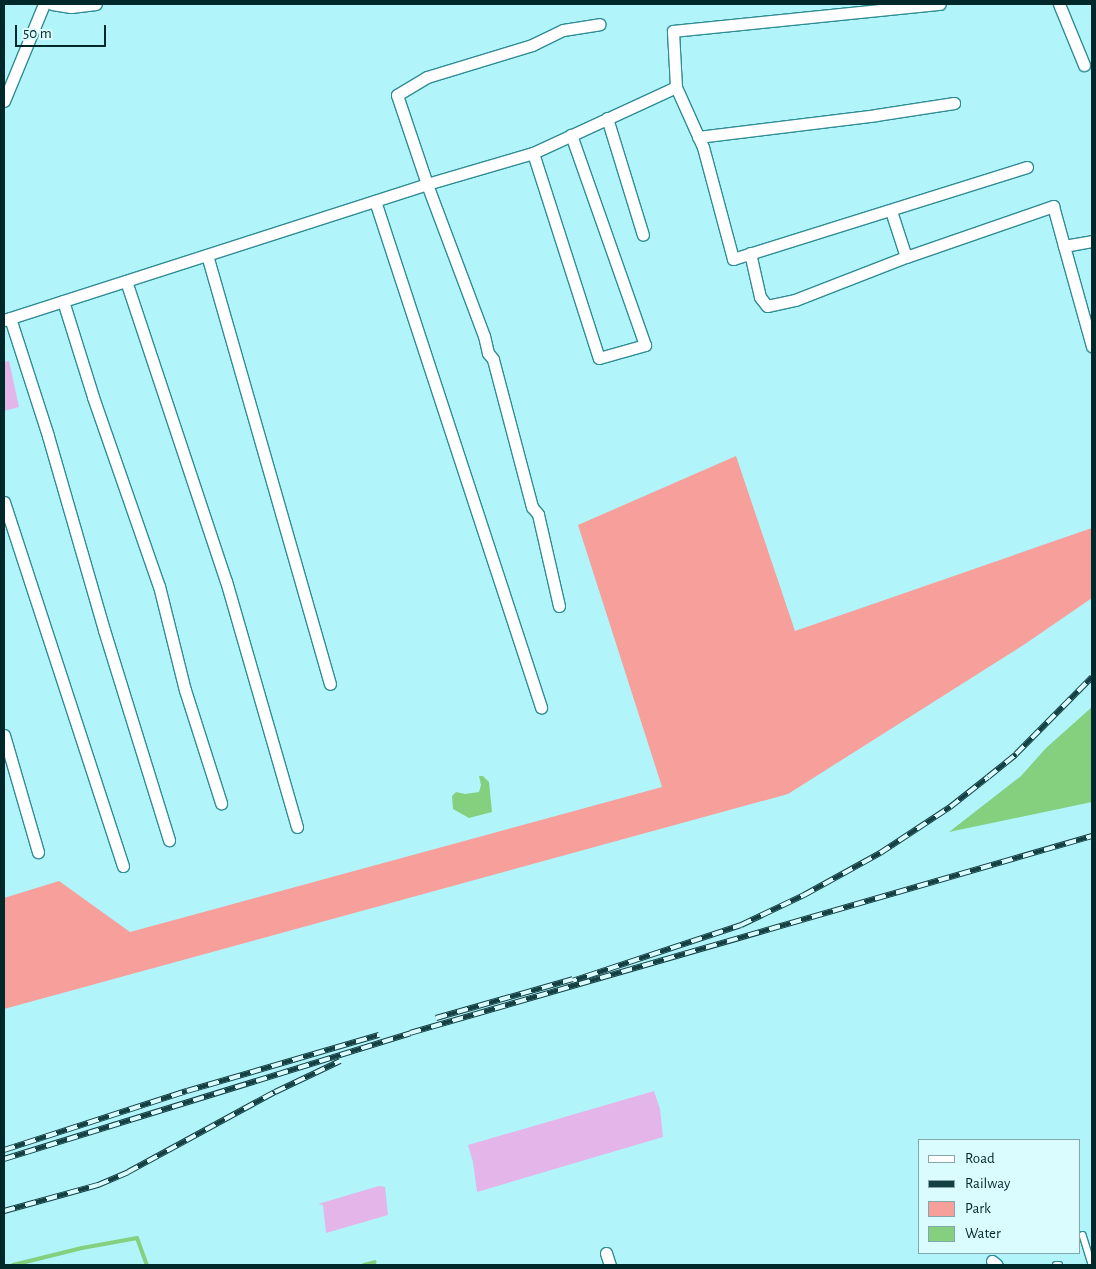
<!DOCTYPE html>
<html>
<head>
<meta charset="utf-8">
<style>
  body { margin:0 }
  #map { position:relative; width:1096px; height:1269px; overflow:hidden; background:#b1f5fb; font-family:"Alegreya Sans",sans-serif }
  div>[style] { position:absolute }
  [style*='--x'] { left:calc(var(--x)*1px); top:calc(var(--y)*1px); width:calc(var(--w)*1px); rotate:calc(var(--a)*1deg) }
  .green>* { inset:0; background:#f79f9a }
  .water>* { inset:0; background:#84d07f }
  .stream>* { height:4px; margin:-2px; padding:0 2px; transform-origin:2px; border-radius:2px; background:#84d07f }
  .building>* { inset:0; background:#e3b5e8 }
  .roads { filter:drop-shadow(1px 0 #308c94) drop-shadow(-1px 0 #308c94) drop-shadow(0 1px #308c94) drop-shadow(0 -1px #308c94) }
  .lane>* { height:5.5px; margin:-2.75px; padding:0 2.75px; transform-origin:2.75px; border-radius:2.75px; background:#fff }
  .street>* { height:11px; margin:-5.5px; padding:0 5.5px; transform-origin:5.5px; border-radius:5.5px; background:#fff }
  .rail>* { height:5.5px; margin-top:-2.75px; transform-origin:0; background:repeating-linear-gradient(90deg,#dbfcfe 0 11px,#143f43 0 22px); box-sizing:border-box; border-block:1px solid #143f43 }
  span { translate:-50% -50%; white-space:nowrap; text-align:center; line-height:1.15; -webkit-text-stroke:4.5px #dbfcfe; paint-order:stroke }
  .frame { position:absolute; inset:0; border:5px solid #00282b; pointer-events:none }
  .legend { position:absolute; left:918px; top:1139px; width:162px; height:115px; box-sizing:border-box; background:#dbfcfe; border:1px solid #83a7aa; margin:0; padding:6px 9px; list-style:none; font-size:15px; color:#00282b }
  .legend li { display:flex; align-items:center; gap:10px; height:25px }
  .legend b { width:25px; border:1px solid #83a7aa }
  .scale { position:absolute; left:15px; top:25px; width:91px; height:22px; box-sizing:border-box; border:2px solid #00282b; border-top:0; padding-left:6px; font-size:15px; line-height:18px; white-space:nowrap; color:#00282b; -webkit-text-stroke:4px #dbfcfe; paint-order:stroke }
</style>
</head>
<body>
<div id="map">
  <div class="green">
    <i style="clip-path:polygon(736px 456px,795px 631px,1092px 528px,1092px 598px,1025px 644px,788px 794px,4px 1009px,4px 898px,59px 881px,130px 932px,662px 787px,578px 525px)"></i>
  </div>
  <div class="water">
    <i style="clip-path:polygon(1092px 707px,1092px 802px,949px 832px,1021px 776px,1046px 748px)"></i>
    <i style="clip-path:polygon(479px 776px,483px 776px,489px 782px,492px 812px,469px 818px,453px 809px,452px 796px,456px 792px,465px 794px,479px 792px,481px 785px)"></i>
  </div>
  <div class="stream">
    <i style="--x:13;--y:1265;--w:71;--a:-13.8"></i>
    <i style="--x:82;--y:1248;--w:56;--a:-10.3"></i>
    <i style="--x:137;--y:1238;--w:29;--a:70"></i>
    <i style="--x:364;--y:1265;--w:11;--a:-15"></i>
  </div>
  <div class="building">
    <i style="clip-path:polygon(9px 361px,19px 407px,4px 411px,4px 362px)"></i>
    <i style="clip-path:polygon(654px 1091px,660px 1109px,663px 1137px,477px 1192px,473px 1162px,468px 1145px)"></i>
    <i style="clip-path:polygon(379px 1186px,385px 1187px,388px 1215px,326px 1233px,323px 1205px,318px 1204px)"></i>
  </div>
  <div class="roads">
    <div class="lane">
      <i style="--x:1083;--y:1235;--w:31;--a:73"></i>
      <i style="--x:1056;--y:1265;--w:3;--a:0"></i>
    </div>
    <div class="street">
      <i style="--x:52;--y:4;--w:19;--a:9"></i>
      <i style="--x:71;--y:7;--w:25;--a:-7"></i>
      <i style="--x:1059;--y:4;--w:66;--a:67.7"></i>
      <i style="--x:676;--y:87;--w:66;--a:65.8"></i>
      <i style="--x:703;--y:147;--w:116;--a:75"></i>
      <i style="--x:733;--y:259;--w:308;--a:-17.4"></i>
      <i style="--x:4;--y:101;--w:105;--a:-67.6"></i>
      <i style="--x:607;--y:118;--w:122;--a:72.9"></i>
      <i style="--x:698;--y:137;--w:179;--a:-7"></i>
      <i style="--x:876;--y:115;--w:79;--a:-8.7"></i>
      <i style="--x:533;--y:153;--w:215;--a:72.2"></i>
      <i style="--x:599;--y:358;--w:48;--a:-15.8"></i>
      <i style="--x:645;--y:345;--w:223;--a:-109.4"></i>
      <i style="--x:375;--y:201;--w:533;--a:71.84"></i>
      <i style="--x:891;--y:211;--w:48;--a:71.9"></i>
      <i style="--x:906;--y:257;--w:156;--a:-19.1"></i>
      <i style="--x:1053;--y:206;--w:41;--a:74.6"></i>
      <i style="--x:1064;--y:246;--w:28;--a:-10"></i>
      <i style="--x:1064;--y:246;--w:104;--a:74.4"></i>
      <i style="--x:750;--y:253;--w:45;--a:77.2"></i>
      <i style="--x:760;--y:297;--w:11;--a:52"></i>
      <i style="--x:767;--y:306;--w:29;--a:-12"></i>
      <i style="--x:795;--y:300;--w:119;--a:-21.2"></i>
      <i style="--x:207;--y:255;--w:446;--a:74"></i>
      <i style="--x:126;--y:281;--w:316;--a:71.6"></i>
      <i style="--x:226;--y:581;--w:256;--a:73.9"></i>
      <i style="--x:63;--y:301;--w:101;--a:72.6"></i>
      <i style="--x:93;--y:397;--w:200;--a:70.8"></i>
      <i style="--x:159;--y:586;--w:107;--a:76"></i>
      <i style="--x:185;--y:690;--w:119;--a:72.3"></i>
      <i style="--x:10;--y:318;--w:124;--a:72.1"></i>
      <i style="--x:48;--y:436;--w:202;--a:73.9"></i>
      <i style="--x:104;--y:630;--w:220;--a:72.8"></i>
      <i style="--x:4;--y:320;--w:444;--a:-17.8"></i>
      <i style="--x:427;--y:184;--w:110;--a:-16.3"></i>
      <i style="--x:533;--y:153;--w:157;--a:-24.8"></i>
      <i style="--x:676;--y:87;--w:56;--a:-93.1"></i>
      <i style="--x:673;--y:31;--w:268;--a:-5.8"></i>
      <i style="--x:4;--y:502;--w:383;--a:71.9"></i>
      <i style="--x:559;--y:606;--w:94;--a:-102.9"></i>
      <i style="--x:538;--y:514;--w:9;--a:-131"></i>
      <i style="--x:532;--y:507;--w:153;--a:-104.8"></i>
      <i style="--x:493;--y:359;--w:8;--a:-130"></i>
      <i style="--x:488;--y:353;--w:17;--a:-103"></i>
      <i style="--x:484;--y:336;--w:162;--a:-110.6"></i>
      <i style="--x:427;--y:184;--w:94;--a:-108.6"></i>
      <i style="--x:397;--y:95;--w:35;--a:-31"></i>
      <i style="--x:427;--y:77;--w:110;--a:-16.9"></i>
      <i style="--x:532;--y:45;--w:34;--a:-26"></i>
      <i style="--x:563;--y:30;--w:37;--a:-9"></i>
      <i style="--x:4;--y:735;--w:122;--a:73.8"></i>
      <i style="--x:606;--y:1253;--w:13;--a:72"></i>
      <i style="--x:992;--y:1261;--w:6;--a:39"></i>
    </div>
  </div>
  <div class="rail">
    <i style="--x:566;--y:983;--w:184;--a:-18.3"></i>
    <i style="--x:741;--y:925;--w:70;--a:-25.5"></i>
    <i style="--x:804;--y:895;--w:87;--a:-28.9"></i>
    <i style="--x:880;--y:853;--w:84;--a:-33.3"></i>
    <i style="--x:950;--y:807;--w:48;--a:-38.3"></i>
    <i style="--x:988;--y:777;--w:36;--a:-39"></i>
    <i style="--x:1016;--y:754;--w:108;--a:-45.4"></i>
    <i style="--x:436;--y:1018;--w:142;--a:-15.9"></i>
    <i style="--x:4;--y:1150;--w:192;--a:-17.9"></i>
    <i style="--x:187;--y:1091;--w:200;--a:-16.3"></i>
    <i style="--x:4;--y:1159;--w:425;--a:-17.2"></i>
    <i style="--x:410;--y:1033;--w:710;--a:-16.11"></i>
    <i style="--x:4;--y:1211;--w:98;--a:-15.5"></i>
    <i style="--x:98;--y:1185;--w:33;--a:-23"></i>
    <i style="--x:128;--y:1172;--w:167;--a:-28.6"></i>
    <i style="--x:275;--y:1092;--w:72;--a:-25.5"></i>
  </div>
  <div class="frame"></div>
  <ul class="legend">
  <li><b style="height:6px;background:#fff"></b>Road</li>
  <li><b style="height:6px;background:#143f43"></b>Railway</li>
  <li><b style="height:14px;background:#f79f9a"></b>Park</li>
  <li><b style="height:14px;background:#84d07f"></b>Water</li>
  </ul>
  <div class="scale">50 m</div>
</div>
</body>
</html>
